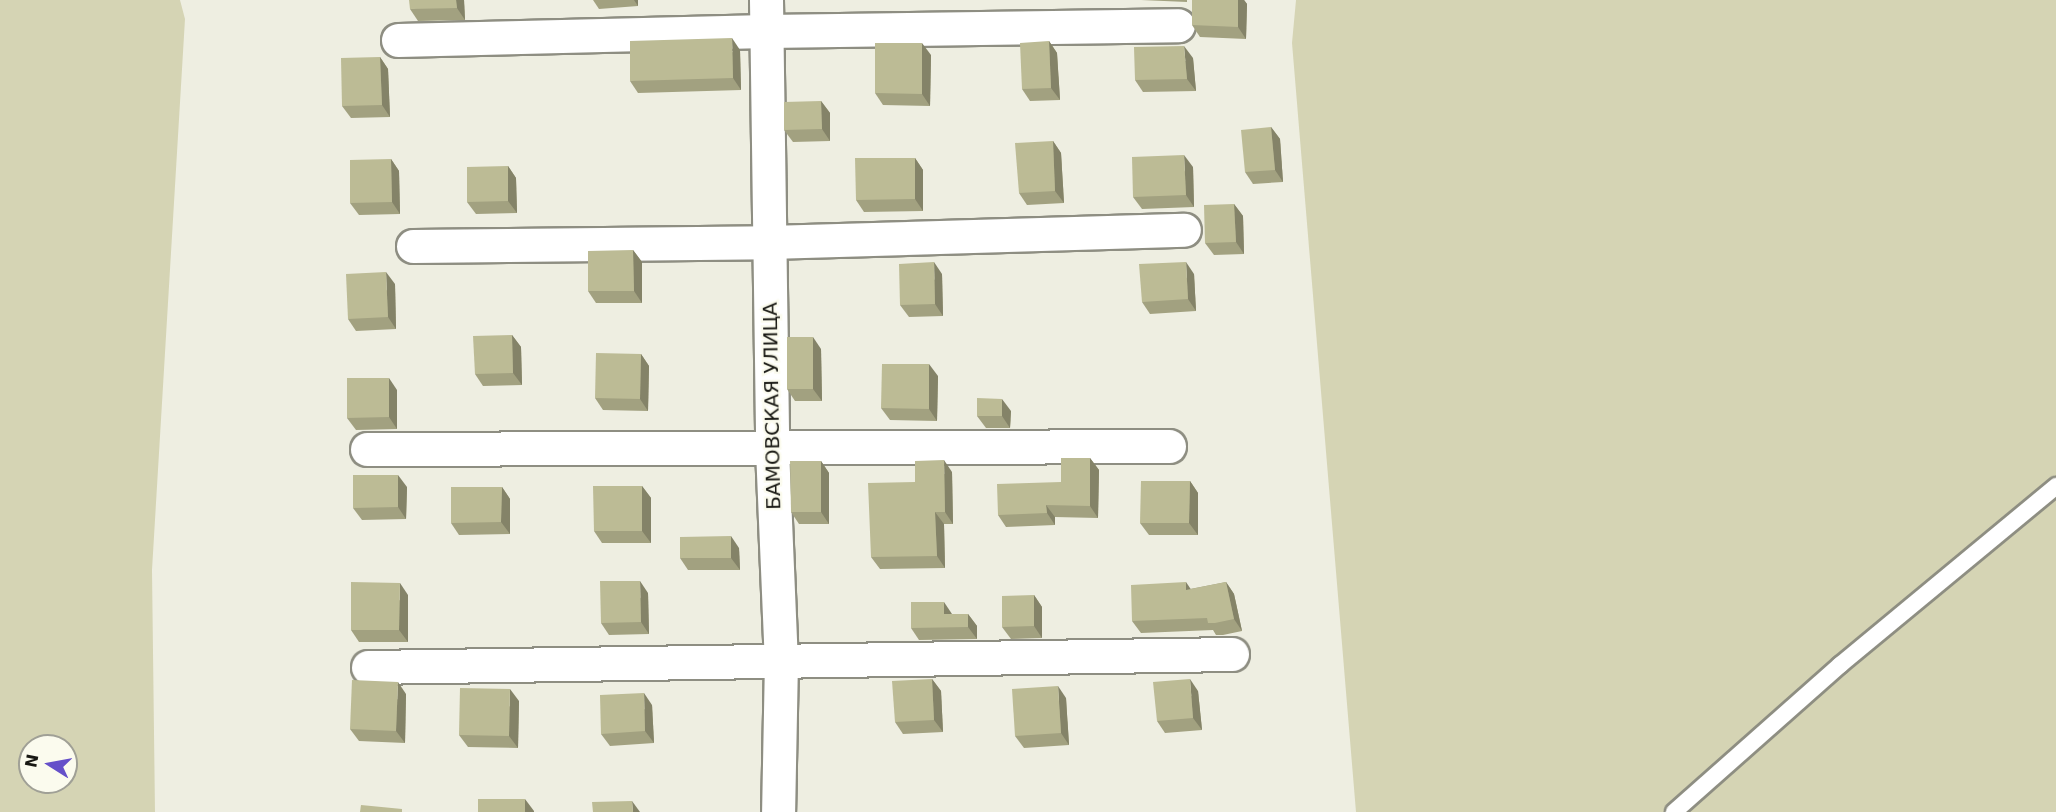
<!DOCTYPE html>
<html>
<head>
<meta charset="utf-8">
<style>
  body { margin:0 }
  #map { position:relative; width:2056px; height:812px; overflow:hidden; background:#eeeee1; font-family:"DejaVu Sans",sans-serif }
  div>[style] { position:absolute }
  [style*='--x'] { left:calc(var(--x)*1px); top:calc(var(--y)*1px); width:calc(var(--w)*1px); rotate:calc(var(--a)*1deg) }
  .green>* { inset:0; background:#d5d4b4 }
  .roads { filter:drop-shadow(2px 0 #8e8e82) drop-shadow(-2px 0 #8e8e82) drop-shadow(0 2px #8e8e82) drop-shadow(0 -2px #8e8e82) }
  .service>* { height:16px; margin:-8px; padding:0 8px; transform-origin:8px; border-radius:8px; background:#fff }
  .minor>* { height:33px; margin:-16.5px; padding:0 16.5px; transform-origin:16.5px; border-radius:16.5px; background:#fff }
  .tertiary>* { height:33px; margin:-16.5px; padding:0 16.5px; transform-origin:16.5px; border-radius:16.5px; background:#fff }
  .wall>* { inset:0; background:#a2a180 }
  .shaded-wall>* { inset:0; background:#848368 }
  .building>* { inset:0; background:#bcbb95 }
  span { translate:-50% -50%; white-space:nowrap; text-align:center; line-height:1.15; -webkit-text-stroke:4.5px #fbfbee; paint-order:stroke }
  .street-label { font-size:20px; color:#181813 }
  .north { position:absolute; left:18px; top:734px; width:60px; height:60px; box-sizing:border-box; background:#fbfbee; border:2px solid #a0a096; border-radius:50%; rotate:281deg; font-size:16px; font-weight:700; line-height:24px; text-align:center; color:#181813 }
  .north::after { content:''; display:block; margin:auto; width:21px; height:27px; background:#6550c9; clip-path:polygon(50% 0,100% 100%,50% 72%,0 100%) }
</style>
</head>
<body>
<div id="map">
  <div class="green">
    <i style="clip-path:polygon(evenodd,0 0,180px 0,185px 19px,152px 570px,155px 812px,0 812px,0 0,30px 746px,66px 746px,66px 782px,30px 782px,30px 746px)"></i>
    <i style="clip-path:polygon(1296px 0,2056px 0,2056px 812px,1356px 812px,1292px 43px)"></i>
  </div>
  <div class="roads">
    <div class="service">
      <i style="--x:1674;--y:812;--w:222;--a:-41.5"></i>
      <i style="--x:1840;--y:665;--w:281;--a:-39.6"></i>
    </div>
    <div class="minor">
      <i style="--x:398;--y:40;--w:368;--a:-1.4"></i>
      <i style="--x:766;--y:31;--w:412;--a:-0.8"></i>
      <i style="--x:413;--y:246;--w:356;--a:-0.6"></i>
      <i style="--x:769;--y:242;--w:415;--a:-1.7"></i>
      <i style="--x:367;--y:449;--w:802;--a:-0.21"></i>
      <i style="--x:368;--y:667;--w:864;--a:-0.86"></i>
    </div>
    <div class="tertiary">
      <i style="--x:766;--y:0;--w:449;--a:89.2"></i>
      <i style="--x:772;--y:449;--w:211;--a:87.6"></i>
      <i style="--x:781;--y:660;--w:152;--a:91.1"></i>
    </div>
  </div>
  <div class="wall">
    <i style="clip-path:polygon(464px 0,465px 20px,418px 21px,410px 9px)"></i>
    <i style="clip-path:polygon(593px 0,638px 0,638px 6px,599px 9px)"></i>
    <i style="clip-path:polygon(1141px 0,1187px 0,1187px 2px)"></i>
    <i style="clip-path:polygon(1192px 0,1244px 0,1247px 4px,1246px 39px,1200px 37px,1192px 25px)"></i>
    <i style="clip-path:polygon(1049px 41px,1057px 53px,1060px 100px,1030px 101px,1022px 89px)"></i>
    <i style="clip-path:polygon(740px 50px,741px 90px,638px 93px,630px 81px)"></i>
    <i style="clip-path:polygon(931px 55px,930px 106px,883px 105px,875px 93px)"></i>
    <i style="clip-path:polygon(380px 57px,388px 69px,390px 117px,351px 118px,342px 106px)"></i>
    <i style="clip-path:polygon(1193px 58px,1196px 91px,1143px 92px,1135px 80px)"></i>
    <i style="clip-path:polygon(821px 101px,830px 113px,830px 141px,793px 142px,784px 130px)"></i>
    <i style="clip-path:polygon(1271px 127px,1280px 139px,1283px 182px,1253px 184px,1245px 172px)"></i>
    <i style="clip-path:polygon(1053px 141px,1061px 153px,1064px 203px,1027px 205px,1019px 193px)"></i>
    <i style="clip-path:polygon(915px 158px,923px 170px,923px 211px,864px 212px,856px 200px)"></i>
    <i style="clip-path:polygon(391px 159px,399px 171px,400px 214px,359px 215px,350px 203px)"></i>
    <i style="clip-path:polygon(508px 166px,516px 178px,517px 213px,476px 214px,467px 202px)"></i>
    <i style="clip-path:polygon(1193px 167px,1194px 207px,1142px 209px,1133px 197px)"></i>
    <i style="clip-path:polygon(1234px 204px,1243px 216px,1244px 254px,1214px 255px,1205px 243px)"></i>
    <i style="clip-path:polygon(633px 250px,642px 262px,642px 303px,596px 303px,588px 291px)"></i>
    <i style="clip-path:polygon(942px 274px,943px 316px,909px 317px,900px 305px)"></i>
    <i style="clip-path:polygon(1194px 274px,1196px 311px,1150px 314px,1142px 302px)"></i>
    <i style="clip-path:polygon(395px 284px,396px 329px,356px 331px,348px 319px)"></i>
    <i style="clip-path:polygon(512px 335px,521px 347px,522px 385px,483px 386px,475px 374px)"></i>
    <i style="clip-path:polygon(821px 349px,822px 401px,795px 401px,787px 389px)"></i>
    <i style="clip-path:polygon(641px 354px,649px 366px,648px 411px,603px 410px,595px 398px)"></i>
    <i style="clip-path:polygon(938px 376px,937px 421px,890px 420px,881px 408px)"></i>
    <i style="clip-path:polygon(397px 390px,397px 429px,356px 430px,347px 418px)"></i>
    <i style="clip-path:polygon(1011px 411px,1010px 428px,986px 428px,977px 416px)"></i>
    <i style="clip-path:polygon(1090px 458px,1099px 470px,1098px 518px,1055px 517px,1055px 525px,1006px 527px,998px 515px,1061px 482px)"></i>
    <i style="clip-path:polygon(821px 461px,829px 473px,829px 524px,799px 524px,791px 512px)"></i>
    <i style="clip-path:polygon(952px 472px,953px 524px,944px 524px,945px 568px,880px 569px,871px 557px,915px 482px)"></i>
    <i style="clip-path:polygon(1190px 481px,1198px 493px,1198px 535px,1149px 535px,1140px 523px)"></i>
    <i style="clip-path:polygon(642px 486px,651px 498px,651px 543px,602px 543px,594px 531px)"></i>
    <i style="clip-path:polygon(407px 487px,406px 519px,362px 520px,353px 508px)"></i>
    <i style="clip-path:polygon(502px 487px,510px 499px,510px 534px,459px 535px,451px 523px)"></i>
    <i style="clip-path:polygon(739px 548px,740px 570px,688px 570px,680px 558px)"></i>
    <i style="clip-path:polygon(1226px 582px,1234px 594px,1242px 631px,1223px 635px,1216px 635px,1213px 630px,1141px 633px,1132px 621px,1190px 589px)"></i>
    <i style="clip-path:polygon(648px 593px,649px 634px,609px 635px,601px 623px)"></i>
    <i style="clip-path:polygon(408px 595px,408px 642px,359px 642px,351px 630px)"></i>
    <i style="clip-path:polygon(1034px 595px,1042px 607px,1042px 638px,1011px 639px,1002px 627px)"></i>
    <i style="clip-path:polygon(952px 614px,968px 614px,977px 626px,977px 639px,919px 640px,911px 628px)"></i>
    <i style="clip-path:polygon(932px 679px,941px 691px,943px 732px,903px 734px,895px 722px)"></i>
    <i style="clip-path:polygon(1198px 691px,1202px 730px,1165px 733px,1157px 721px)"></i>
    <i style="clip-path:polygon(406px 694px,405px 743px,359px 741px,350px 729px)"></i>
    <i style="clip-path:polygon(1066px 698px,1069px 745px,1024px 748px,1015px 736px)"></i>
    <i style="clip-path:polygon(519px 701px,518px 748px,468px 747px,459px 735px)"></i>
    <i style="clip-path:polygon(652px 705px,654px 743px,610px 746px,601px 734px)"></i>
  </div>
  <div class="shaded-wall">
    <i style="clip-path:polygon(456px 0,464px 0,465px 20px,457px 8px)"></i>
    <i style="clip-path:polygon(634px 0,638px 0,638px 6px)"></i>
    <i style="clip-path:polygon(1238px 0,1244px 0,1247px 4px,1246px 39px,1238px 27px)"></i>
    <i style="clip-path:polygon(732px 38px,740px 50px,741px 90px,733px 78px)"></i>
    <i style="clip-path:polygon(1049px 41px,1057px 53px,1060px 100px,1051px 88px)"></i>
    <i style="clip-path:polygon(922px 43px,931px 55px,930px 106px,922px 94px)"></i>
    <i style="clip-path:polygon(1184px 46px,1193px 58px,1196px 91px,1187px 79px)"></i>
    <i style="clip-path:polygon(380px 57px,388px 69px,390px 117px,382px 105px)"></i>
    <i style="clip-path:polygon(821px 101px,830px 113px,830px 141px,822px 129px)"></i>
    <i style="clip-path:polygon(1271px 127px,1280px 139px,1283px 182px,1275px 170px)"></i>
    <i style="clip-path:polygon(1053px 141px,1061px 153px,1064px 203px,1055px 191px)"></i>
    <i style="clip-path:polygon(1184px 155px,1193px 167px,1194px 207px,1186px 195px)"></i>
    <i style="clip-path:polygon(915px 158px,923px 170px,923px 211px,915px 199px)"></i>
    <i style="clip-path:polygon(391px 159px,399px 171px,400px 214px,392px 202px)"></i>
    <i style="clip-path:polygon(508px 166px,516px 178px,517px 213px,508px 201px)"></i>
    <i style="clip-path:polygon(1234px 204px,1243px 216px,1244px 254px,1236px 242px)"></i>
    <i style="clip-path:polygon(633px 250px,642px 262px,642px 303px,634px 291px)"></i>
    <i style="clip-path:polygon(934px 262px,942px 274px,943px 316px,935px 304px)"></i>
    <i style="clip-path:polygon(1186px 262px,1194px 274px,1196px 311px,1188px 299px)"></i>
    <i style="clip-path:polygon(386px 272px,395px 284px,396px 329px,388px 317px)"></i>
    <i style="clip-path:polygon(512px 335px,521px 347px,522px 385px,513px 373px)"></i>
    <i style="clip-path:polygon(813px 337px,821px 349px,822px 401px,813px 389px)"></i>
    <i style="clip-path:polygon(641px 354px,649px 366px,648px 411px,640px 399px)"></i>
    <i style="clip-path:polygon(929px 364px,938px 376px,937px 421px,929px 409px)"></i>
    <i style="clip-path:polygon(389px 378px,397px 390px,397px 429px,389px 417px)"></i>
    <i style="clip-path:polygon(1002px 399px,1011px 411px,1010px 428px,1002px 416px)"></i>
    <i style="clip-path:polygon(1090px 458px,1099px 470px,1098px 518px,1090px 506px)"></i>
    <i style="clip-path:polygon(944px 460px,952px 472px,953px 524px,945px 512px)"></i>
    <i style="clip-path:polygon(821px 461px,829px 473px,829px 524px,821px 512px)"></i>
    <i style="clip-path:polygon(398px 475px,407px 487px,406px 519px,398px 507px)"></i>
    <i style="clip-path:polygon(1190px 481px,1198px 493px,1198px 535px,1189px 523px)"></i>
    <i style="clip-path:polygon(642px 486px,651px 498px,651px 543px,642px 531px)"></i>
    <i style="clip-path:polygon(502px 487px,510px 499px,510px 534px,501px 522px)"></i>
    <i style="clip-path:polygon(1046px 505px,1055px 517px,1055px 525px,1047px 513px)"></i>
    <i style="clip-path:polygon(935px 512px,944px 524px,945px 568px,937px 556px)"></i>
    <i style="clip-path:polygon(731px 536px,739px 548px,740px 570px,731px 558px)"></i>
    <i style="clip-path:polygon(640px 581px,648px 593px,649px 634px,641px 622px)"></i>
    <i style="clip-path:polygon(1186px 582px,1194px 594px,1186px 590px)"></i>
    <i style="clip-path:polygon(1226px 582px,1234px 594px,1242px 631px,1234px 619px)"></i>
    <i style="clip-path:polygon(400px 583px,408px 595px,408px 642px,399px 630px)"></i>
    <i style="clip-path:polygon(1034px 595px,1042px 607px,1042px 638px,1034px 626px)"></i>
    <i style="clip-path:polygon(944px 602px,952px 614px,944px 614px)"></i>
    <i style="clip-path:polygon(968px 614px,977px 626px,977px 639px,968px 627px)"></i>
    <i style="clip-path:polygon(932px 679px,941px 691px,943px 732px,934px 720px)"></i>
    <i style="clip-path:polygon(1190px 679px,1198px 691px,1202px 730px,1193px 718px)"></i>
    <i style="clip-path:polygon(398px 682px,406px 694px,405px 743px,396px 731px)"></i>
    <i style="clip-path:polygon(1058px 686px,1066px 698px,1069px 745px,1061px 733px)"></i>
    <i style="clip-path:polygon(510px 689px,519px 701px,518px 748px,509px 736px)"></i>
    <i style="clip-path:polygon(644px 693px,652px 705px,654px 743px,645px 731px)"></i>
    <i style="clip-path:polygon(525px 799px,534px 811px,534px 812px,525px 812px)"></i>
    <i style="clip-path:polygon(632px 801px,640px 812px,633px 812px)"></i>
  </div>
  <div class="building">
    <i style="clip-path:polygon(409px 0,456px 0,457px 8px,410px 9px)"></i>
    <i style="clip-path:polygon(1192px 0,1238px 0,1238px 27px,1192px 25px)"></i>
    <i style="clip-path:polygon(732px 38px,733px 78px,630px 81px,630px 41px)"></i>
    <i style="clip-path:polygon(1049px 41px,1051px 88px,1022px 89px,1020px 43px)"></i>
    <i style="clip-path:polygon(875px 43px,922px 43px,922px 94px,875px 93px)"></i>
    <i style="clip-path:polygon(1184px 46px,1187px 79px,1135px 80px,1134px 47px)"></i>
    <i style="clip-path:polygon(380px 57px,382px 105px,342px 106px,341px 58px)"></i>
    <i style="clip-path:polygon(821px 101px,822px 129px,784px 130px,784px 102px)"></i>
    <i style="clip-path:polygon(1271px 127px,1275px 170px,1245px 172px,1241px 130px)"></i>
    <i style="clip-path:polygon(1053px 141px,1055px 191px,1019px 193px,1015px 143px)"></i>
    <i style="clip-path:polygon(1184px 155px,1186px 195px,1133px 197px,1132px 157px)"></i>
    <i style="clip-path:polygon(855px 158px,915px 158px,915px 199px,856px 200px)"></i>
    <i style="clip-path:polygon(391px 159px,392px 202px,350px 203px,350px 160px)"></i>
    <i style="clip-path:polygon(508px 166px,508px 201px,467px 202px,467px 167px)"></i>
    <i style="clip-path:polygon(1234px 204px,1236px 242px,1205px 243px,1204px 205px)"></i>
    <i style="clip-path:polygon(633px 250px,634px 291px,588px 291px,588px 251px)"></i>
    <i style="clip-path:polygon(934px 262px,935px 304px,900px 305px,899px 264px)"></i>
    <i style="clip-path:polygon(1186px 262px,1188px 299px,1142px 302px,1139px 264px)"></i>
    <i style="clip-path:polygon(386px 272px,388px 317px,348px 319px,346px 274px)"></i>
    <i style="clip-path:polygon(512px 335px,513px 373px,475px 374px,473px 336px)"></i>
    <i style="clip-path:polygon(787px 337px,813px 337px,813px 389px,787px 389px)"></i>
    <i style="clip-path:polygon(596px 353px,641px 354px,640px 399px,595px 398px)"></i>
    <i style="clip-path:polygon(882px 364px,929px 364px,929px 409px,881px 408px)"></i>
    <i style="clip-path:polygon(347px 378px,389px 378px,389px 417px,347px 418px)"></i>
    <i style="clip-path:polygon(977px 398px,1002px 399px,1002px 416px,977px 416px)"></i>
    <i style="clip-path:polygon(1061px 458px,1090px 458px,1090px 506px,1046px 505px,1047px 513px,998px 515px,997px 484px,1061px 482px)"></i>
    <i style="clip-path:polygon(944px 460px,945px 512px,935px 512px,937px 556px,871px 557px,868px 483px,915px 482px,915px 461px)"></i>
    <i style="clip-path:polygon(790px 461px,821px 461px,821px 512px,791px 512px)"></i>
    <i style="clip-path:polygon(353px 475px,398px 475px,398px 507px,353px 508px)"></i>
    <i style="clip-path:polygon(1141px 481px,1190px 481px,1189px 523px,1140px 523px)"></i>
    <i style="clip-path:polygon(593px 486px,642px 486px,642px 531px,594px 531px)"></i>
    <i style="clip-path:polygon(451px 487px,502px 487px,501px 522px,451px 523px)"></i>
    <i style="clip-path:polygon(731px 536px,731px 558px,680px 558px,680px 537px)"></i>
    <i style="clip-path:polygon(600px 581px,640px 581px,641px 622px,601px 623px)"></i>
    <i style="clip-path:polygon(351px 582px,400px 583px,399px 630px,351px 630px)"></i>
    <i style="clip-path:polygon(1186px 582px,1186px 590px,1226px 582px,1234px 619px,1215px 623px,1208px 623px,1207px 618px,1132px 621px,1131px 585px)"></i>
    <i style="clip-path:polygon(1034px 595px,1034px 626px,1002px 627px,1002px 596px)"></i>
    <i style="clip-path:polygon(911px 602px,944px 602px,944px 614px,968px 614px,968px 627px,911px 628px)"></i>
    <i style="clip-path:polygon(932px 679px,934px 720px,895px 722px,892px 681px)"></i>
    <i style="clip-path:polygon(1190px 679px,1193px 718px,1157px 721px,1153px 682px)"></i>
    <i style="clip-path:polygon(352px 680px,398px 682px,396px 731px,350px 729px)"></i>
    <i style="clip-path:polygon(1058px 686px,1061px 733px,1015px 736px,1012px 689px)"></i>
    <i style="clip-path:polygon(460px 688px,510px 689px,509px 736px,459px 735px)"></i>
    <i style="clip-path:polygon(644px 693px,645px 731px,601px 734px,600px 695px)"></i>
    <i style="clip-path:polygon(478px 799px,525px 799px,525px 812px,478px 812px)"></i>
    <i style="clip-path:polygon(632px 801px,633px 812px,593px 812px,592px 802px)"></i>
    <i style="clip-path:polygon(361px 805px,402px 809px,402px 812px,360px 812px)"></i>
  </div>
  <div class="street-label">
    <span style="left:772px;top:406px;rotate:-91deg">БАМОВСКАЯ УЛИЦА</span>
  </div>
  <div class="north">N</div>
</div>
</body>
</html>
